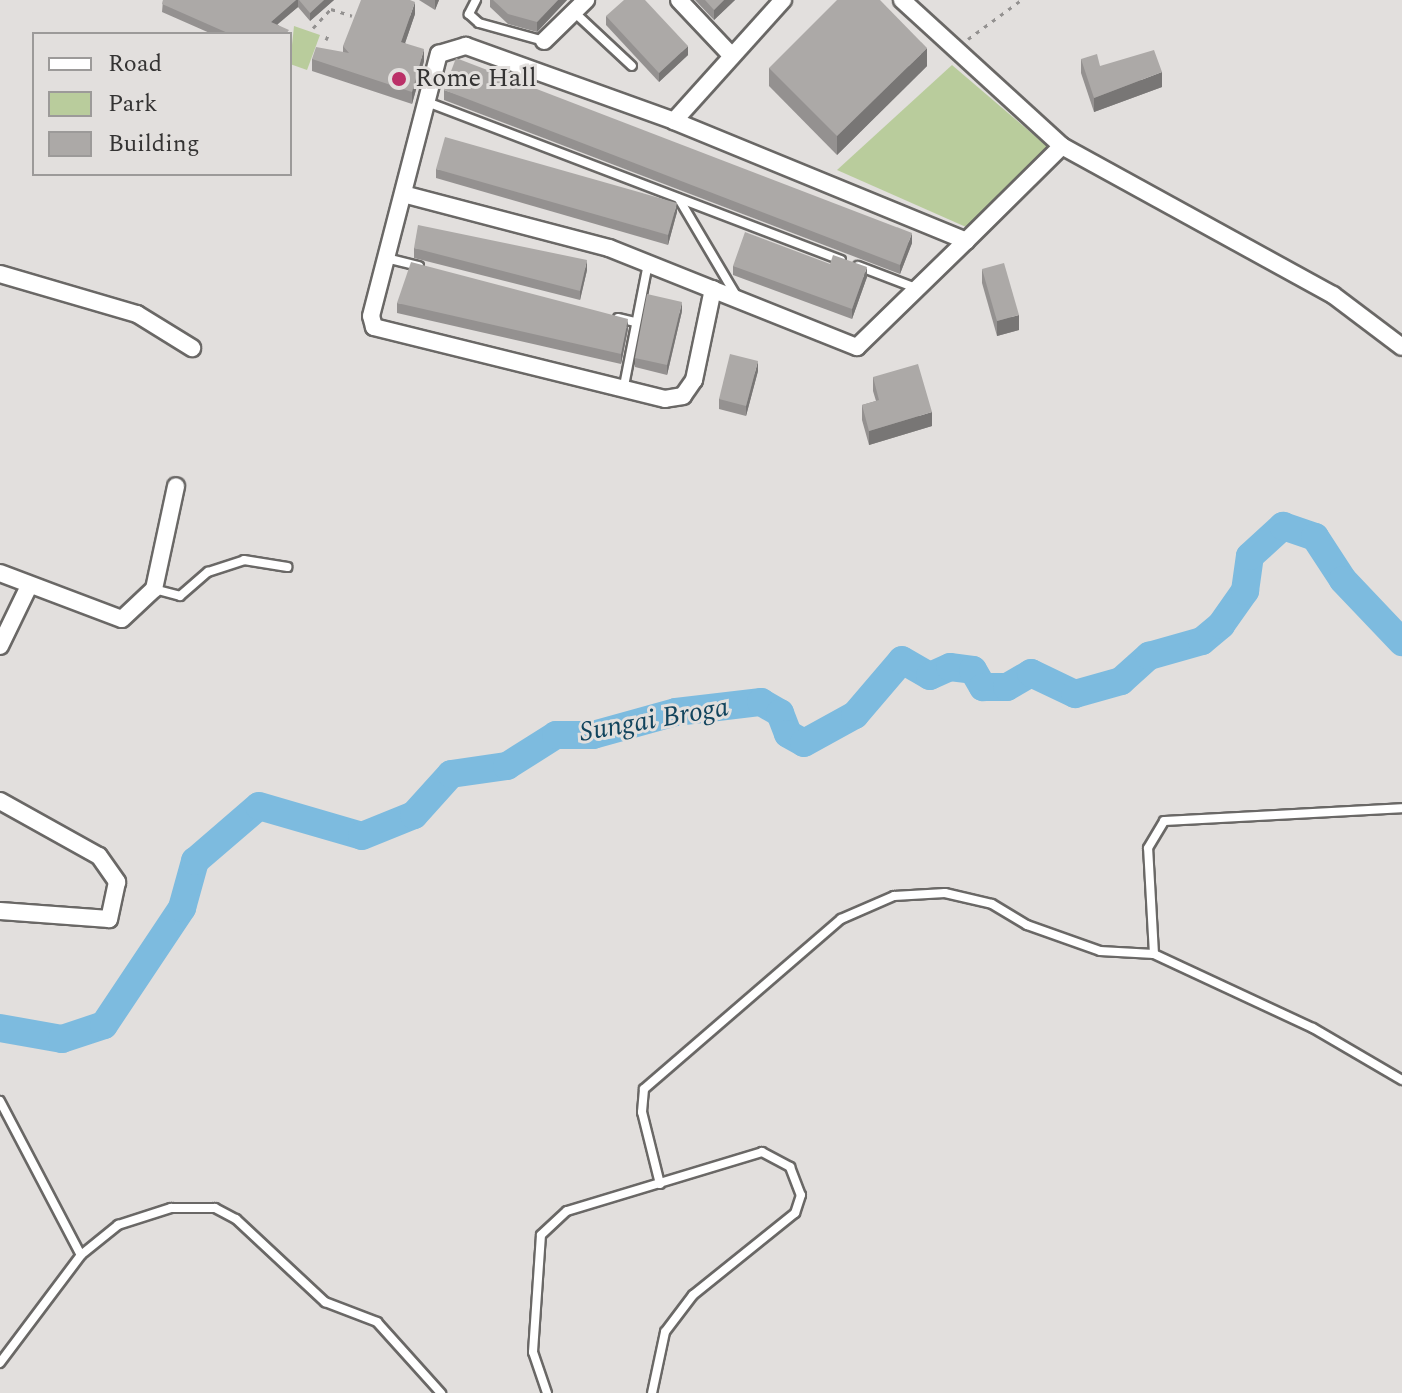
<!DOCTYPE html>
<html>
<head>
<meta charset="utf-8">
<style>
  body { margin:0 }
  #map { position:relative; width:1402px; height:1393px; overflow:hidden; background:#e2dfdd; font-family:Spectral,serif }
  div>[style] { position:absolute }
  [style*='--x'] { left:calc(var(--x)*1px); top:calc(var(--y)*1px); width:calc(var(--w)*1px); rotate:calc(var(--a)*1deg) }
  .green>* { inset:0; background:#b9cc9c }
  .river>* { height:28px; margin:-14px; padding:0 14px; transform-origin:14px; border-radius:14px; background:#7dbbdf }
  .path>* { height:3px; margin-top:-1.5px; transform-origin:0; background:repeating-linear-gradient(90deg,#939190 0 4px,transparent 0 10px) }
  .roads { filter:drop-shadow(2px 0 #6a6866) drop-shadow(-2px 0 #6a6866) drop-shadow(0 2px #6a6866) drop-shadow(0 -2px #6a6866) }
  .service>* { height:8px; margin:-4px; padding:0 4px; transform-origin:4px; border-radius:4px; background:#fff }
  .minor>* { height:16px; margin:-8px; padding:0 8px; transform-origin:8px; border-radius:8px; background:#fff }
  .wall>* { inset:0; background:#949190 }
  .shaded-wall>* { inset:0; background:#787675 }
  .building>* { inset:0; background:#aca9a7 }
  .dots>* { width:22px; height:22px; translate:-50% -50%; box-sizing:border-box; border:4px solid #e2dfdd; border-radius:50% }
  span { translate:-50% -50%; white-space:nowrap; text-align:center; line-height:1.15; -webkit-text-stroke:6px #e2dfdd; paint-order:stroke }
  .poi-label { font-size:26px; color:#343333 }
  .left { translate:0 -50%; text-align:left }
  .water-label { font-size:28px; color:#12445d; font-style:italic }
  .legend { position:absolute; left:32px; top:32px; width:260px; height:144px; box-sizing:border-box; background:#e2dfdd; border:2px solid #9c9a99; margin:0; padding:10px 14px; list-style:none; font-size:24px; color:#343333 }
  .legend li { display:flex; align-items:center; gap:16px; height:40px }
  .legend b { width:40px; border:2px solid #9c9a99 }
</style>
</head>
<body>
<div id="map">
  <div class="green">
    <i style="clip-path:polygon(294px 26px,320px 35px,307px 70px,290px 64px)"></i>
    <i style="clip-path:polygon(952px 65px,1049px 148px,966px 227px,837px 170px)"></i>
  </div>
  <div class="river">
    <i style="--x:0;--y:1028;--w:63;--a:10.1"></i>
    <i style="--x:62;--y:1039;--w:44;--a:-18.4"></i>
    <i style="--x:104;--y:1025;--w:141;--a:-56.3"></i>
    <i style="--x:182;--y:908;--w:49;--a:-74.5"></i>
    <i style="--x:195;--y:861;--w:84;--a:-40.7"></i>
    <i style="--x:259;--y:806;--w:107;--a:16.2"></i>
    <i style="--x:362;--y:836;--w:56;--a:-22"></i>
    <i style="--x:414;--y:815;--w:55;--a:-47.9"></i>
    <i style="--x:451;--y:774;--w:57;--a:-8.1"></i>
    <i style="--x:507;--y:766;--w:58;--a:-32.3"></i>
    <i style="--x:556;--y:735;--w:37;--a:0"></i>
    <i style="--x:593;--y:735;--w:86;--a:-15.5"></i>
    <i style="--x:676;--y:712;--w:86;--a:-6.7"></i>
    <i style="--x:761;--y:702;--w:22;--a:30"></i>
    <i style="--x:780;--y:713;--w:22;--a:69"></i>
    <i style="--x:788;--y:734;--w:18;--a:29"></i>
    <i style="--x:804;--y:743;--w:58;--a:-28.8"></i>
    <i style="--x:855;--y:715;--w:72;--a:-49.5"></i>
    <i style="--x:902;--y:660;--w:32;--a:30"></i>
    <i style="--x:930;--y:676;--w:22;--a:-24"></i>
    <i style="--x:950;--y:667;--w:23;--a:7"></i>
    <i style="--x:973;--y:670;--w:20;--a:60"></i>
    <i style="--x:983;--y:687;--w:24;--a:0"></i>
    <i style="--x:1007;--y:687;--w:28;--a:-30"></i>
    <i style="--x:1031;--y:673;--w:49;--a:25.5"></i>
    <i style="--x:1075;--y:694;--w:48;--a:-15.8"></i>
    <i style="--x:1121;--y:681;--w:38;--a:-42"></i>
    <i style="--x:1149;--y:656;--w:55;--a:-15.8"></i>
    <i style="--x:1202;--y:641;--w:25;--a:-40"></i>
    <i style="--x:1221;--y:625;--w:42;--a:-54.8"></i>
    <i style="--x:1245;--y:591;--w:35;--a:-82"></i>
    <i style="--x:1250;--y:556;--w:45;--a:-42.3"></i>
    <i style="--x:1283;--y:526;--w:34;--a:19"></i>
    <i style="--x:1315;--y:537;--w:51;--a:56.9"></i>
    <i style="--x:1343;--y:580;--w:86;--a:46.4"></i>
  </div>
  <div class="path">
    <i style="--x:313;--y:28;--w:26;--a:-47"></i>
    <i style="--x:331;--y:9;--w:22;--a:18"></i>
    <i style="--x:968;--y:39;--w:66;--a:-36.3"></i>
    <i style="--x:326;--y:40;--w:8;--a:-67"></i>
  </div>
  <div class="roads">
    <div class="service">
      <i style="--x:476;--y:0;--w:16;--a:117"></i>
      <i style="--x:469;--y:14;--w:13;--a:42"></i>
      <i style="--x:479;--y:23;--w:67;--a:15.5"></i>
      <i style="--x:574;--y:12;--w:79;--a:43"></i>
      <i style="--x:427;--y:102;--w:443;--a:20.9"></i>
      <i style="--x:679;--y:199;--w:114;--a:59.4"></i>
      <i style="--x:386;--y:258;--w:34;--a:14"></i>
      <i style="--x:858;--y:266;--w:62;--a:20.8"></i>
      <i style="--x:618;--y:318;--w:18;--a:13"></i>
      <i style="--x:623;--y:391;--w:129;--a:-78.9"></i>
      <i style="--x:154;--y:589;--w:27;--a:15"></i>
      <i style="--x:180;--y:596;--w:37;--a:-41"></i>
      <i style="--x:208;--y:572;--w:38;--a:-18"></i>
      <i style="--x:244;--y:560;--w:44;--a:9.2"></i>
      <i style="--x:1154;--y:954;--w:106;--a:-93.2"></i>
      <i style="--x:1148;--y:848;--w:31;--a:-59"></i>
      <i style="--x:1164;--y:821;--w:238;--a:-3.1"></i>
      <i style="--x:0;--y:1101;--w:174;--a:62.3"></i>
      <i style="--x:81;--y:1255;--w:135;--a:126.9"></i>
      <i style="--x:660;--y:1184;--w:74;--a:-104"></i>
      <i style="--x:642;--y:1112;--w:23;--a:-85"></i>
      <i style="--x:644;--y:1089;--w:260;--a:-40.8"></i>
      <i style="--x:841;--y:919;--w:58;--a:-23.5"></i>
      <i style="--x:894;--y:896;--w:51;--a:-3.4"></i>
      <i style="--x:945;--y:893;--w:48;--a:13.2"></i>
      <i style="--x:992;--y:904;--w:41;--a:31"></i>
      <i style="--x:1027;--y:925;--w:77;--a:19.6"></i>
      <i style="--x:1100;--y:951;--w:54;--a:3.2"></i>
      <i style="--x:1154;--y:954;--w:175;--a:25"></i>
      <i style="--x:1313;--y:1028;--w:103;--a:30.3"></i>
      <i style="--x:81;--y:1255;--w:48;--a:-39"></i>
      <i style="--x:118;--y:1225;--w:56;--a:-17.8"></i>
      <i style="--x:171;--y:1208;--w:44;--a:0"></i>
      <i style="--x:215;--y:1208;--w:24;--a:28"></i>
      <i style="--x:236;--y:1219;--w:122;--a:43"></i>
      <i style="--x:325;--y:1302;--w:56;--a:21"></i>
      <i style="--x:377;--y:1322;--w:96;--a:48"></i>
      <i style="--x:547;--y:1393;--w:43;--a:-108.9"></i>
      <i style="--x:533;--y:1352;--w:117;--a:-86.1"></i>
      <i style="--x:541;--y:1235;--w:35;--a:-43"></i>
      <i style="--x:567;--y:1211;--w:204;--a:-16.8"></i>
      <i style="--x:762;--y:1152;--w:32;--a:28"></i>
      <i style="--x:790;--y:1167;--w:30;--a:69"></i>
      <i style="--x:801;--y:1195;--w:19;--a:108"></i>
      <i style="--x:795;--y:1213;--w:131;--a:141.2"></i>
      <i style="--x:693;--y:1295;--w:46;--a:127.1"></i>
      <i style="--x:665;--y:1332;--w:62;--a:102"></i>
    </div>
    <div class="minor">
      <i style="--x:679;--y:0;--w:77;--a:46.6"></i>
      <i style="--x:902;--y:0;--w:217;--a:42.4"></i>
      <i style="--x:1062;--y:146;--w:309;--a:28.8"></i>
      <i style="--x:1333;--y:295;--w:86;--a:37"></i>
      <i style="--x:544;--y:41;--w:59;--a:-44.3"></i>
      <i style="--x:674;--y:121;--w:163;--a:-48"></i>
      <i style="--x:403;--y:194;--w:213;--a:14.7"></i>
      <i style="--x:609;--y:248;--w:267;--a:21.8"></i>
      <i style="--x:857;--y:347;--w:152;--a:-44.2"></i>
      <i style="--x:0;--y:274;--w:143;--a:16.3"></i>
      <i style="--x:137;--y:314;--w:65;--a:31.7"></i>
      <i style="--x:713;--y:289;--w:93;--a:101.8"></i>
      <i style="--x:694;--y:380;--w:19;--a:125"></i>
      <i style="--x:683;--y:396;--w:18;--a:171"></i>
      <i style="--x:665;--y:399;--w:300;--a:-166.1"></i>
      <i style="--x:374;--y:327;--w:11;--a:-105"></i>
      <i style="--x:371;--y:316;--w:271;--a:-75.5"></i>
      <i style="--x:439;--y:54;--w:28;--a:-17"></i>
      <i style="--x:466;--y:46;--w:221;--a:19.8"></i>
      <i style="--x:674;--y:121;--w:316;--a:22.3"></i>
      <i style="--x:966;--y:241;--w:135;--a:-44.7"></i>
      <i style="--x:0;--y:573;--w:130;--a:20.7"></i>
      <i style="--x:122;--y:619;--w:44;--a:-43.2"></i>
      <i style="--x:154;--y:589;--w:105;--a:-77.9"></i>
      <i style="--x:0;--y:646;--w:67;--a:-64.2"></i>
      <i style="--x:0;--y:801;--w:113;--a:29.1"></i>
      <i style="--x:99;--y:856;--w:32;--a:55"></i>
      <i style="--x:117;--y:882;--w:38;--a:102"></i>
      <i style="--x:109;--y:919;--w:109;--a:-175.8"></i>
    </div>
  </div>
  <div class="wall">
    <i style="clip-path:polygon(163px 0,334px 0,310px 21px,298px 7px,277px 24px,289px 34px,212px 34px,162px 12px)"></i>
    <i style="clip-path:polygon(419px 0,439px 0,435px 10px)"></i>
    <i style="clip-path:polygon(490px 0,567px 0,537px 32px,508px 24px,490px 7px)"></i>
    <i style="clip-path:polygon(695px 0,735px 0,714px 20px)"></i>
    <i style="clip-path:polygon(415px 14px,405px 43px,424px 61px,412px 104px,312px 71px,312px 59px,343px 52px,343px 46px)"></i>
    <i style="clip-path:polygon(606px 16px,688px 55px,659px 82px,606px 25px)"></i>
    <i style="clip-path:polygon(1081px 59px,1100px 66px,1162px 87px,1094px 112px,1081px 73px)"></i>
    <i style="clip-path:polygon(927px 66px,837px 155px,769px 86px,769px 68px)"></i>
    <i style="clip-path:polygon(444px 90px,912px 243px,900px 274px,444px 100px)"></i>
    <i style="clip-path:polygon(436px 169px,677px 212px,668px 245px,436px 178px)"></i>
    <i style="clip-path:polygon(414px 248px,587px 270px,580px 300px,414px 258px)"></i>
    <i style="clip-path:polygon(733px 266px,867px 277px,852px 319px,733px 275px)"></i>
    <i style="clip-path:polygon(982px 269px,1019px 330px,997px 336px,982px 283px)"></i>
    <i style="clip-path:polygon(397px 303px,628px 329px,621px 364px,397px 313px)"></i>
    <i style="clip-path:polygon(682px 311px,667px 375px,635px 367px,635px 358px)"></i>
    <i style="clip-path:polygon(758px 371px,746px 416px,719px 409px,719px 399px)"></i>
    <i style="clip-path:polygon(873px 377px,932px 426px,869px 445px,862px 420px,862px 405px,876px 401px,873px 391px)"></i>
  </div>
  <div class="shaded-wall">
    <i style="clip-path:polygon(296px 0,298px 0,298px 7px,271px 30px,271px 22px)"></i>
    <i style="clip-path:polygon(324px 0,334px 0,310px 21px,310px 13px)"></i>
    <i style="clip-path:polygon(435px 0,439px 0,435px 10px)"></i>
    <i style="clip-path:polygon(558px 0,567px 0,537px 32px,537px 22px)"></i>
    <i style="clip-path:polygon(724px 0,735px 0,714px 20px,714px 10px)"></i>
    <i style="clip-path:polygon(415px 2px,415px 14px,401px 55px,401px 42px)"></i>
    <i style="clip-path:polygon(688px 46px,688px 55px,659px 82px,659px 73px)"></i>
    <i style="clip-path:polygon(927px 48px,927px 66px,837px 155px,837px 136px)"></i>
    <i style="clip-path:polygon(424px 49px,424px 61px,412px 104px,412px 92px)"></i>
    <i style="clip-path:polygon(1162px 72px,1162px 87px,1094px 112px,1094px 98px)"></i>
    <i style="clip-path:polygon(677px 203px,677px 212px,668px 245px,668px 235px)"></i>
    <i style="clip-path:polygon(912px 233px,912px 243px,900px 274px,900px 265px)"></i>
    <i style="clip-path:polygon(587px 260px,587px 270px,580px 300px,580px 291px)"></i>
    <i style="clip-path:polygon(867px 267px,867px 277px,852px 319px,852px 309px)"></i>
    <i style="clip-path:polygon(682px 302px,682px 311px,667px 375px,667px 365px)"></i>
    <i style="clip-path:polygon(1019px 315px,1019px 330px,997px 336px,997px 321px)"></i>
    <i style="clip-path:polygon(628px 319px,628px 329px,621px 364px,621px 354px)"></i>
    <i style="clip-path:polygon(758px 361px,758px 371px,746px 416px,746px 406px)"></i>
    <i style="clip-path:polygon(932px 412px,932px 426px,869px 445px,869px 431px)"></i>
  </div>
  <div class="building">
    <i style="clip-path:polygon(163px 0,296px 0,271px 22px,289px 30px,286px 34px,230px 34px,162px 4px)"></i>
    <i style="clip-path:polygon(299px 0,324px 0,310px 13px)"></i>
    <i style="clip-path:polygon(361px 0,410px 0,415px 2px,401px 42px,424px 49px,412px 92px,312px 59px,316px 47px,349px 53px,343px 46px)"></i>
    <i style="clip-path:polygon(493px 0,558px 0,537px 22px,508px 14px)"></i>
    <i style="clip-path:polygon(624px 0,645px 0,688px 46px,659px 73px,606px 16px)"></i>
    <i style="clip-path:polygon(705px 0,724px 0,714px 10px)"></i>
    <i style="clip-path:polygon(837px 0,880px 0,927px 48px,837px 136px,769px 68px)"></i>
    <i style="clip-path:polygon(1154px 50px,1162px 72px,1094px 98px,1081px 59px,1097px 54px,1100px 66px)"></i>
    <i style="clip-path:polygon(456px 58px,912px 233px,900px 265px,444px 90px)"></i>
    <i style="clip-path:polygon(445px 137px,677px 203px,668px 235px,436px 169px)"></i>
    <i style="clip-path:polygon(418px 225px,587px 260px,580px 291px,414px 248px)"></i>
    <i style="clip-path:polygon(745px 232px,830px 264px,833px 255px,867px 267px,852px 309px,733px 266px)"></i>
    <i style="clip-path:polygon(411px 262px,628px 319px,621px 354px,397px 303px)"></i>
    <i style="clip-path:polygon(1004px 263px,1019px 315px,997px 321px,982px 269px)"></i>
    <i style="clip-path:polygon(647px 294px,682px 302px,667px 365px,635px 358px)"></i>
    <i style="clip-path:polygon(730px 354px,758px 361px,746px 406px,719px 399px)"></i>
    <i style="clip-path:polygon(918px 364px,932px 412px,869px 431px,862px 405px,879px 400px,873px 377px)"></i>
  </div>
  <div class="dots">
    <i style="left:399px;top:79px;background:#bb3068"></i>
  </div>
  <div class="poi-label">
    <span class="left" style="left:415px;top:79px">Rome Hall</span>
  </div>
  <div class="water-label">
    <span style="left:654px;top:720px;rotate:-10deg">Sungai Broga</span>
  </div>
  <ul class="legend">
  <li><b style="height:10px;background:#fff"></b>Road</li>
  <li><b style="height:22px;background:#b9cc9c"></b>Park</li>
  <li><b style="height:22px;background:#aca9a7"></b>Building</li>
  </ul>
</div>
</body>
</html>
